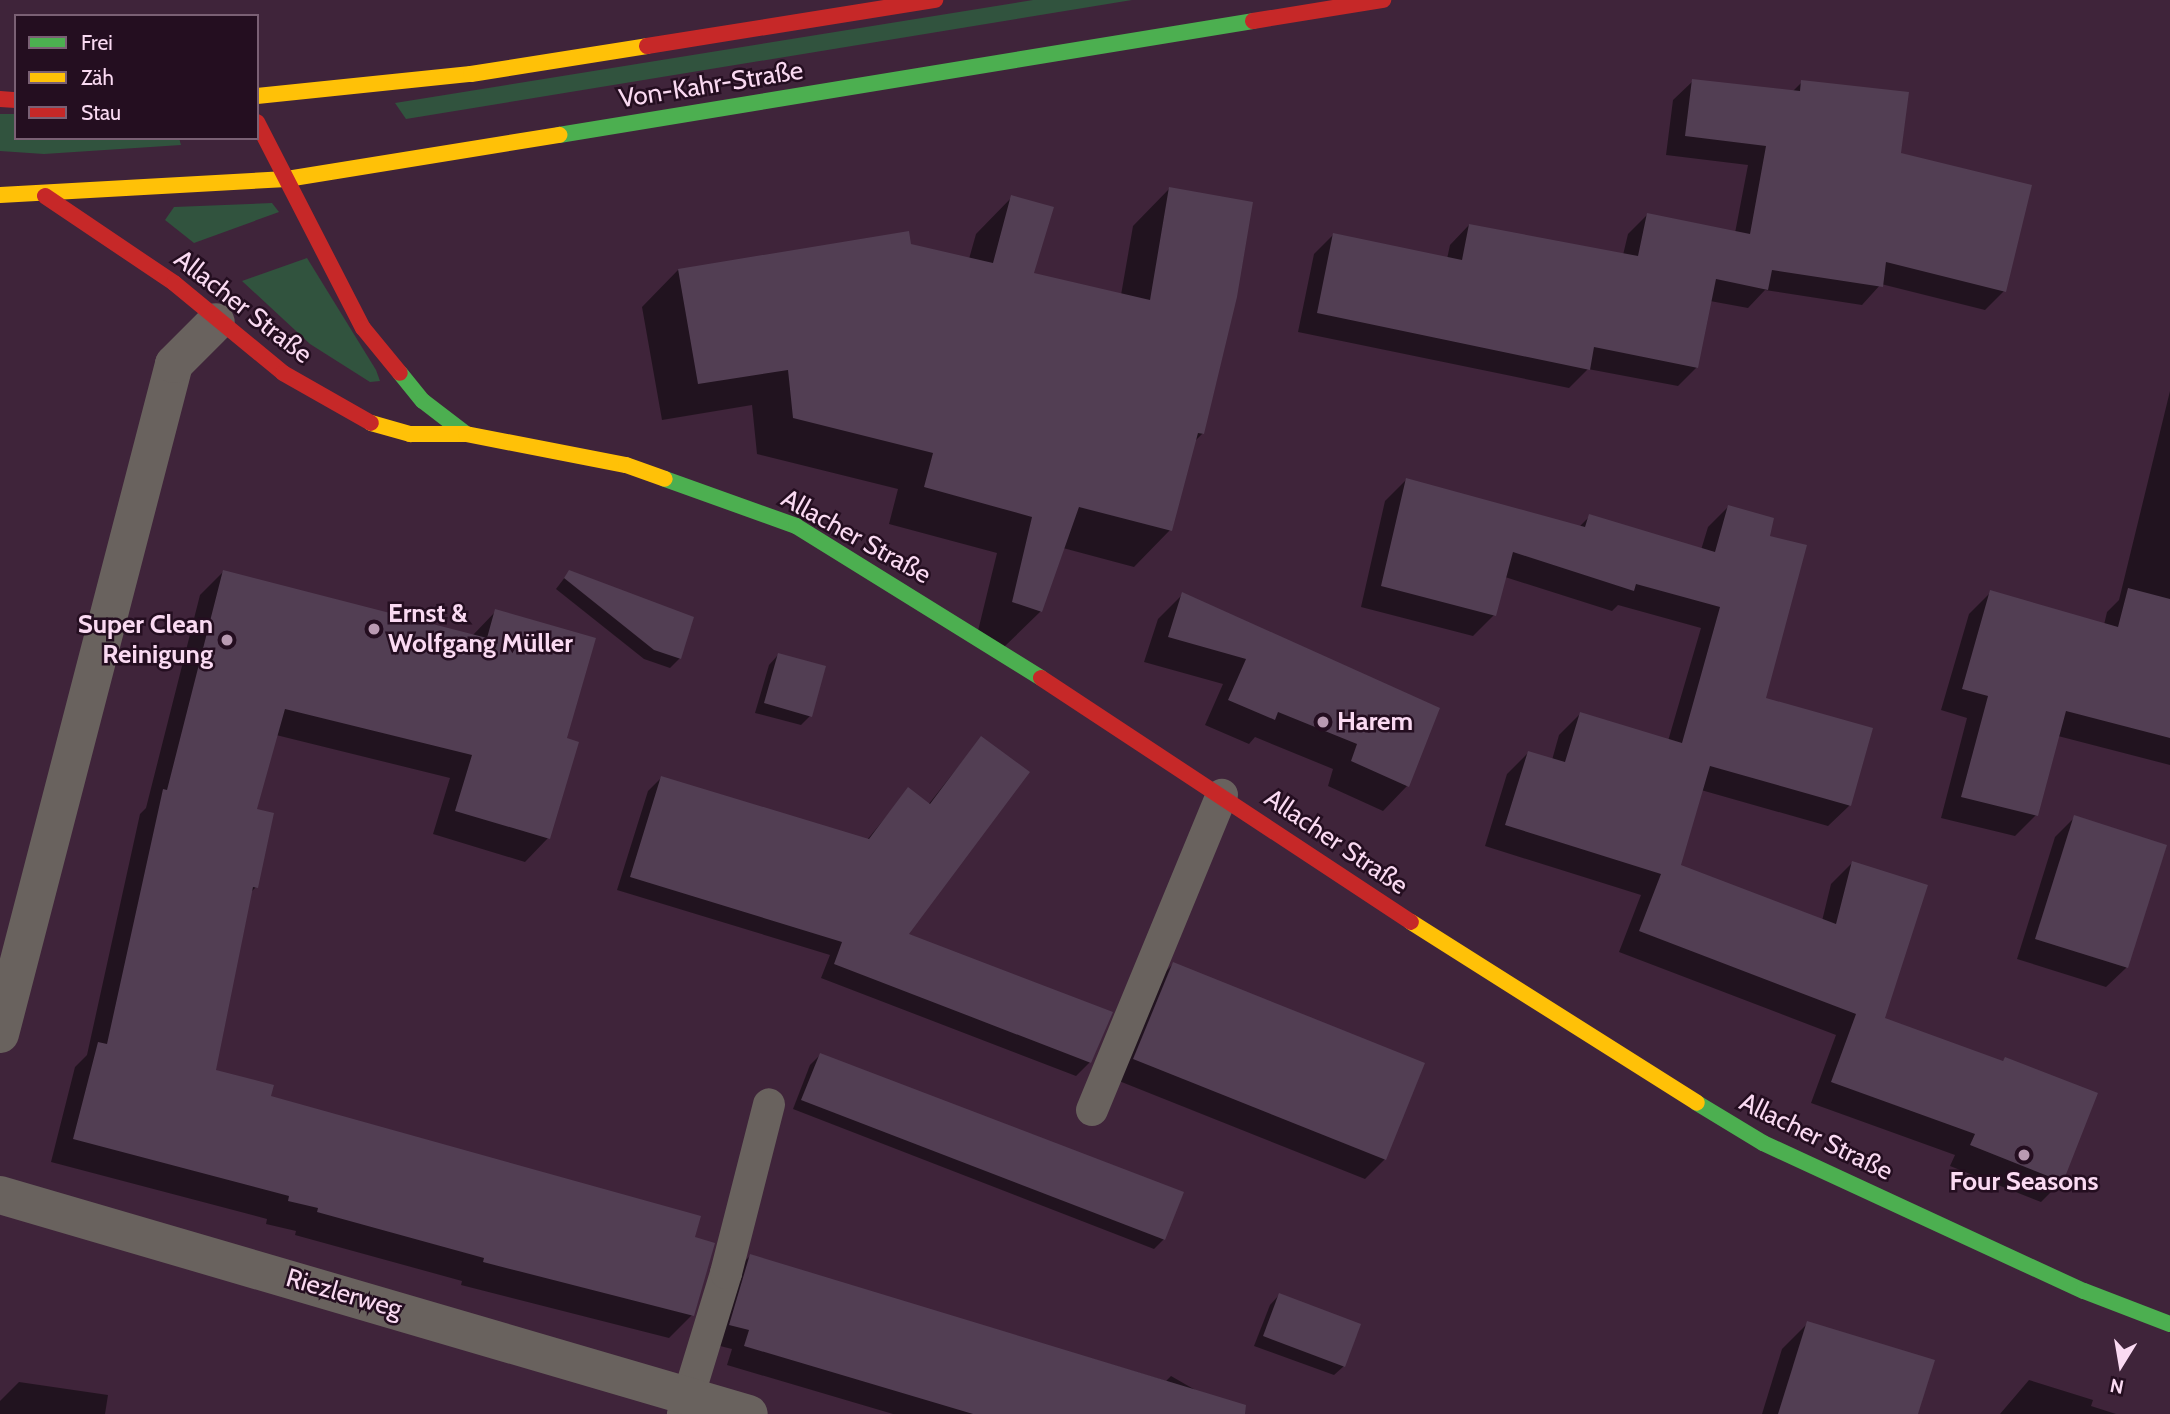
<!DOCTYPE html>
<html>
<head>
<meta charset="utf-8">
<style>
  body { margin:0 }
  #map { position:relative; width:2170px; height:1414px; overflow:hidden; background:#3f243a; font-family:Cabin,sans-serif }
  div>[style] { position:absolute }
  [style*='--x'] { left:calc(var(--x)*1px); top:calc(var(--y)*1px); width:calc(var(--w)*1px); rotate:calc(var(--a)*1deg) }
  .green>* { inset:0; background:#31533e }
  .shadow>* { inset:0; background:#0007 }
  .building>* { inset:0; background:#523e53 }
  .lane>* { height:32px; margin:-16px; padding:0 16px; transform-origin:16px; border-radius:16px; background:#69625e }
  .street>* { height:38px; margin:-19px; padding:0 19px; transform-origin:19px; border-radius:19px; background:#69625e }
  .fast>* { height:16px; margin:-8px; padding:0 8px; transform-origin:8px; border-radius:8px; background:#4caf50 }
  .slow>* { height:16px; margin:-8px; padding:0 8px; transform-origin:8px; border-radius:8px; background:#ffc107 }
  .jam>* { height:16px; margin:-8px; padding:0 8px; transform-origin:8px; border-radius:8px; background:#c62828 }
  .dots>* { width:19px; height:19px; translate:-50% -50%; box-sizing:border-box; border:4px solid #240e20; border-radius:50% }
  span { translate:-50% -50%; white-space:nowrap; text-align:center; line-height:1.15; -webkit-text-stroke:5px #240e20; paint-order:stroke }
  .street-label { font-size:26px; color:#fadaf2 }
  .poi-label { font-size:26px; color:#fadaf2; font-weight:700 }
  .left { translate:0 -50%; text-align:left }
  .right { translate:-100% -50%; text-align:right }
  .legend { position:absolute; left:14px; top:14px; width:245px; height:126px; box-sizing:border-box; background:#240e20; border:2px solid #7a6074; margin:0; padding:9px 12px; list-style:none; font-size:21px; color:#fadaf2 }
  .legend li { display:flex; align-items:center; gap:14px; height:35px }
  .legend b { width:35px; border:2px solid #7a6074 }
  .north { position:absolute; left:2086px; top:1330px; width:70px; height:70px; -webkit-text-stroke:5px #240e20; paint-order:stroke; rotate:191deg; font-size:19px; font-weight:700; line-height:28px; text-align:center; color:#fadaf2 }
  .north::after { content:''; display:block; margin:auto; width:24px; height:32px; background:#fadaf2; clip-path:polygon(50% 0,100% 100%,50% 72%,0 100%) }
</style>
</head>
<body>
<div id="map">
  <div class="green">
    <i style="clip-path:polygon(1033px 0,1132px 0,406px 119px,395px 103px)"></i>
    <i style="clip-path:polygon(0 114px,16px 114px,16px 138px,179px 138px,181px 145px,44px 154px,0 151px)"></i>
    <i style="clip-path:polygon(272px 203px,279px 212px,194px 243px,165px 220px,174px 207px)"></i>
    <i style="clip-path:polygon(307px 258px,376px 370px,380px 381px,370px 382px,310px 344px,242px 281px)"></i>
  </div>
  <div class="shadow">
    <i style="clip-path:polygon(1693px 81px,1792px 92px,1802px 82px,1899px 155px,2004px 291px,1985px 310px,1881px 284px,1862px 305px,1765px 290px,1748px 308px,1710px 301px,1697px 367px,1678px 386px,1588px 369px,1569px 388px,1298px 332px,1314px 254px,1333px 235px,1447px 259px,1450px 245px,1469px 225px,1623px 255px,1628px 234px,1647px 215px,1735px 233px,1748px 165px,1666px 155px,1673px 100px)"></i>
    <i style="clip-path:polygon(1169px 189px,1203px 433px,1194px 442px,1170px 530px,1134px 567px,1063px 548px,1041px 611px,1004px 647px,976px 639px,997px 553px,889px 524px,898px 489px,757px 454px,752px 405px,662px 420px,642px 307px,678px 270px,910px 245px,969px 259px,976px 234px,1012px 197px,1032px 274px,1121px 295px,1133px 226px)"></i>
    <i style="clip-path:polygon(2170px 391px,2170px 765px,2058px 736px,2036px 815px,2015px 836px,1941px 818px,1967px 718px,1941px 710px,1969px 614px,1991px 592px,2104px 625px,2107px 612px,2119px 600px)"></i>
    <i style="clip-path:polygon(1406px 480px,1579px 527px,1590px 516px,1701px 550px,1708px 527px,1728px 507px,1767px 537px,1764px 699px,1871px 729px,1849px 806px,1828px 826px,1701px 790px,1679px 866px,1822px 921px,1831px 884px,1852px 863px,1883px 1019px,2002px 1062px,2005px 1059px,2062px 1181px,2041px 1202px,1950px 1166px,1955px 1155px,1811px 1103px,1836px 1035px,1619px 952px,1641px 895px,1485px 846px,1507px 774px,1528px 753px,1552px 760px,1559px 735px,1580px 714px,1668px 741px,1701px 628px,1618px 605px,1612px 611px,1505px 577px,1494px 615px,1473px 636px,1361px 607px,1385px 501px)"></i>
    <i style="clip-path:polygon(223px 572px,472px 636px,496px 611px,565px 740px,548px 838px,525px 862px,433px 834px,450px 778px,276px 735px,255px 811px,256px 887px,250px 893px,214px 1071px,269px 1097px,693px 1238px,692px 1315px,669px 1338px,461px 1285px,462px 1281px,295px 1235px,296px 1231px,266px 1224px,267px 1219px,51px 1162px,75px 1067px,87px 1055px,140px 814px,146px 808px,200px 595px)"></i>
    <i style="clip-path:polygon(569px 572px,680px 658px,670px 668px,644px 659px,556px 589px)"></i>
    <i style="clip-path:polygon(1183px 594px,1407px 786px,1383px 811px,1328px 786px,1333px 769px,1255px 737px,1249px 744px,1205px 725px,1223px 684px,1144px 662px,1158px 619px)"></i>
    <i style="clip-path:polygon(778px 655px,810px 716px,801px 725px,755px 713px,769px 665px)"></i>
    <i style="clip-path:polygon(981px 738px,907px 935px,1090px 1062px,1076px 1076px,821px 978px,830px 955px,617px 890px,648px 791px,661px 778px,867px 840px,908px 790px,928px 805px)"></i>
    <i style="clip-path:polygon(2075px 817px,2164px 846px,2126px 968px,2106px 987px,2017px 959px,2055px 837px)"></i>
    <i style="clip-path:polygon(1173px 964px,1385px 1159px,1365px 1179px,1114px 1079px,1154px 984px)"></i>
    <i style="clip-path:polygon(820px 1055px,1164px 1239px,1154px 1249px,793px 1109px,810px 1065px)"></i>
    <i style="clip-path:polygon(750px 1256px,1166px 1381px,1171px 1376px,1237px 1414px,893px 1414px,727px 1365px,732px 1349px,712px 1344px,732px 1274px)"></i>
    <i style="clip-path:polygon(1279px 1295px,1344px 1366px,1334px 1375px,1254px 1346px,1270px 1305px)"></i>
    <i style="clip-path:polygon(1808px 1323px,1916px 1414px,1762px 1414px,1782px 1349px)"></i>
    <i style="clip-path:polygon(2029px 1380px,2093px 1400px,2091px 1406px,2116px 1414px,2000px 1414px)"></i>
    <i style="clip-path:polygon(19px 1382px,108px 1395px,105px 1414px,0 1414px,0 1401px)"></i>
  </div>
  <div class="building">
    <i style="clip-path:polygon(1692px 79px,1800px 91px,1801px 80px,1909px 92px,1901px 153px,2032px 185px,2006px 292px,1886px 262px,1883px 287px,1772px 270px,1768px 290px,1716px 279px,1698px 368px,1594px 347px,1590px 370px,1317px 313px,1333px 233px,1462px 260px,1469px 224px,1638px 256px,1647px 213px,1750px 234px,1766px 146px,1685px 136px)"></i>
    <i style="clip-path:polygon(1169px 187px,1253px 202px,1237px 297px,1204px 434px,1198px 433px,1172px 531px,1079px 507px,1042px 612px,1012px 602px,1032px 517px,924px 487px,933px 453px,793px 418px,788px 370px,698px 384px,678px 269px,909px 231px,911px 244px,993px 263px,1011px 195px,1054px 207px,1034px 273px,1150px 300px)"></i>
    <i style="clip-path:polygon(1406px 478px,1585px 527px,1589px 514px,1715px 552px,1728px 505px,1774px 518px,1770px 536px,1807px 545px,1766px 698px,1873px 728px,1851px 806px,1710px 766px,1681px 865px,1836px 924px,1852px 861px,1928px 885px,1885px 1018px,2003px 1061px,2005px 1057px,2098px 1093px,2063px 1182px,1970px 1145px,1975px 1134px,1831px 1082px,1856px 1014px,1639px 931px,1661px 874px,1505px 825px,1528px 751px,1565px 762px,1580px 712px,1682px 743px,1720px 607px,1636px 584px,1634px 591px,1513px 552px,1496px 616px,1381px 586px)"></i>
    <i style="clip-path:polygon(223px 570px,487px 638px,495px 609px,596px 638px,567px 738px,579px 742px,550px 839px,455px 811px,472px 755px,285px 709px,257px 809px,274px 813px,258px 888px,253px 887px,216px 1070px,274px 1085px,271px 1096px,701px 1216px,695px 1237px,715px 1243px,694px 1316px,483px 1262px,484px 1258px,317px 1212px,318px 1208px,288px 1201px,289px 1196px,73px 1139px,98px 1042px,107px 1044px,163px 789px,167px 790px)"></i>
    <i style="clip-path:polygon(569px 570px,694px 617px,681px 659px,654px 650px,564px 578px)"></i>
    <i style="clip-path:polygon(2128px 588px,2170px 599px,2170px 738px,2066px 711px,2038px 816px,1961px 797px,1988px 696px,1962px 689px,1990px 590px,2118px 627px)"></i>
    <i style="clip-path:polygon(1182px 592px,1440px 708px,1409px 787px,1351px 761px,1357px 744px,1278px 712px,1275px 720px,1228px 700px,1246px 659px,1168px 637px)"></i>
    <i style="clip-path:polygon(778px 653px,826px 666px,812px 717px,764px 703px)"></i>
    <i style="clip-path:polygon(981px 736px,1030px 772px,909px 934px,1113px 1012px,1091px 1063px,834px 964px,842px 942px,630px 877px,661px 776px,869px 839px,908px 787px,930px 804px)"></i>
    <i style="clip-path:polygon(2074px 815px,2167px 845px,2128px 968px,2035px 939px)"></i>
    <i style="clip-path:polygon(1173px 962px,1425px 1063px,1386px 1160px,1133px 1059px)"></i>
    <i style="clip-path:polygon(820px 1053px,1184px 1192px,1165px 1240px,801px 1100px)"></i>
    <i style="clip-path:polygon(750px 1254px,1246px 1405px,1245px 1414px,973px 1414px,744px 1346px,749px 1330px,729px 1325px)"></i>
    <i style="clip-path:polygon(1279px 1293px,1361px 1324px,1345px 1367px,1263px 1336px)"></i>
    <i style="clip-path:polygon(1807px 1321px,1935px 1360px,1918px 1414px,1778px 1414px)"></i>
  </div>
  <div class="lane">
    <i style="--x:1092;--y:1110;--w:341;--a:-67.6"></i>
    <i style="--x:683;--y:1414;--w:147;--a:-73"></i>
    <i style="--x:726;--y:1273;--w:174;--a:-75.7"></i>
  </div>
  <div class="street">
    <i style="--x:0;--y:1034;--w:692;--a:-75.44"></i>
    <i style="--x:174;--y:364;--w:59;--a:-45"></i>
    <i style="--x:0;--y:1195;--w:780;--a:16.3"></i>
  </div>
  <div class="fast">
    <i style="--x:559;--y:135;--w:703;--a:-9.33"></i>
    <i style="--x:400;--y:373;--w:36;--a:51"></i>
    <i style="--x:423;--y:401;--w:54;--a:37.5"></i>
    <i style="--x:665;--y:479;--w:139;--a:19.7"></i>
    <i style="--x:796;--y:526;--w:288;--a:31.8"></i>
    <i style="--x:1697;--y:1103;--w:77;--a:31.2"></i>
    <i style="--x:1763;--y:1143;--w:353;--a:24.8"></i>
    <i style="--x:2084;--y:1291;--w:92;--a:21"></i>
  </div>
  <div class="slow">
    <i style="--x:257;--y:96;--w:215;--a:-5.9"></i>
    <i style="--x:471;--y:74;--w:178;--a:-9"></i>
    <i style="--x:0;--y:195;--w:287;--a:-3.2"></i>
    <i style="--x:287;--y:179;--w:276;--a:-9.2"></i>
    <i style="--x:371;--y:423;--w:41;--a:15.8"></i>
    <i style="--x:410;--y:434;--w:56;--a:0"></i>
    <i style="--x:466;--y:434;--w:163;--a:11"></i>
    <i style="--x:626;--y:465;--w:41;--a:19.7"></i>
    <i style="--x:1411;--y:922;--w:338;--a:32.3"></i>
  </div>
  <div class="jam">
    <i style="--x:1253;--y:21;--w:132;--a:-9.2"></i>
    <i style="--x:647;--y:46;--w:292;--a:-9.1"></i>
    <i style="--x:0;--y:99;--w:16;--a:4"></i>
    <i style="--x:257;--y:122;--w:232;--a:62.8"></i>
    <i style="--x:363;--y:328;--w:58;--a:50.6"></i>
    <i style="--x:45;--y:196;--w:156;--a:34"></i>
    <i style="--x:174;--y:283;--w:141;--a:39.5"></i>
    <i style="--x:283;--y:373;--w:101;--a:29.6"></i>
    <i style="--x:1041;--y:678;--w:443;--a:33.4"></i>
  </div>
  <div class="dots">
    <i style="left:374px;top:629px;background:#b99ab2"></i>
    <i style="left:227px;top:640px;background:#b99ab2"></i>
    <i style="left:1323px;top:722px;background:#b99ab2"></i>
    <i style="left:2024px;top:1155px;background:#b99ab2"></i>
  </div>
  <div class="street-label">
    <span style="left:711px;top:85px;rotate:-9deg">Von-Kahr-Straße</span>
    <span style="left:243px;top:307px;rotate:38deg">Allacher Straße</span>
    <span style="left:856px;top:537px;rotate:29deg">Allacher Straße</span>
    <span style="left:1336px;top:842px;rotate:34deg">Allacher Straße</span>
    <span style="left:1816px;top:1137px;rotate:26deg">Allacher Straße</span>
    <span style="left:344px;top:1294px;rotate:16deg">Riezlerweg</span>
  </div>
  <div class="poi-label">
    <span class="left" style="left:388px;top:629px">Ernst &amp;<br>Wolfgang Müller</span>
    <span class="right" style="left:213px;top:640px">Super Clean<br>Reinigung</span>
    <span class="left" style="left:1337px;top:722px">Harem</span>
    <span style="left:2024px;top:1182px">Four Seasons</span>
  </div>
  <ul class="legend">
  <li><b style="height:9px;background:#4caf50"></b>Frei</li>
  <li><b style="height:9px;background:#ffc107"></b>Zäh</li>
  <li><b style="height:9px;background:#c62828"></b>Stau</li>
  </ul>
  <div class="north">N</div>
</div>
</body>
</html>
